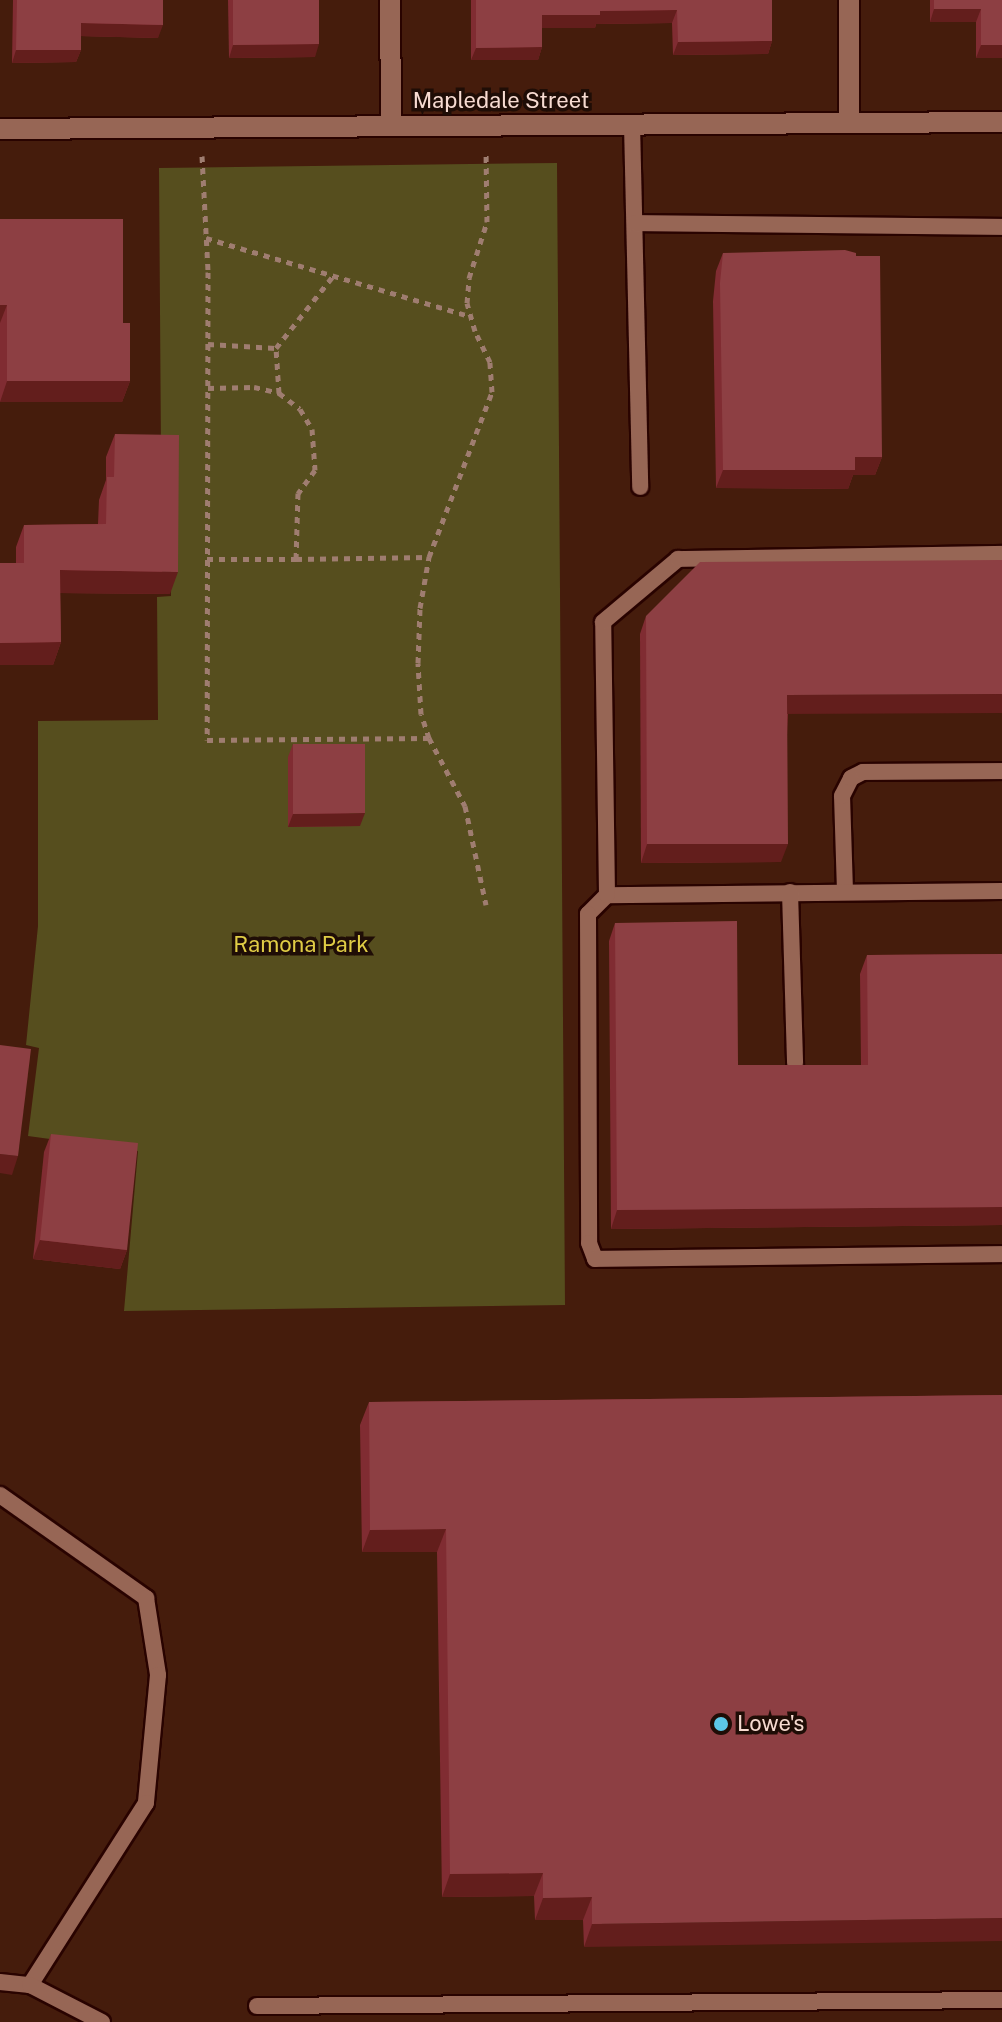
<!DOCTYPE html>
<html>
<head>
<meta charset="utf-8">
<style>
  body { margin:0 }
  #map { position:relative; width:1002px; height:2022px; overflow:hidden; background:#451c0c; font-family:"Public Sans",sans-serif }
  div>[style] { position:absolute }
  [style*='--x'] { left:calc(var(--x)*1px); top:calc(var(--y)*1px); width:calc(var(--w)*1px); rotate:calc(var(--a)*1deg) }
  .green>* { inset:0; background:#564e1e }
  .path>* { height:5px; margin-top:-2.5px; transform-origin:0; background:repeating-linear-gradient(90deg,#9f7d70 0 6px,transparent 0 12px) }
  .roads { filter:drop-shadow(2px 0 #290300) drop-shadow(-2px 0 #290300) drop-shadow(0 2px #290300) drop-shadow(0 -2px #290300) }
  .lane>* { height:16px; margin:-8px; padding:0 8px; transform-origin:8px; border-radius:8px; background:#976655 }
  .street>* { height:20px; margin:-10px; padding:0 10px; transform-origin:10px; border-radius:10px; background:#976655 }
  .wall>* { inset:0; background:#802c32 }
  .shaded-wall>* { inset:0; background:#631e1c }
  .building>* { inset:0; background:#8d3f43 }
  .dots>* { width:22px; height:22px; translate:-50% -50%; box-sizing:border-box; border:4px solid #1f0d06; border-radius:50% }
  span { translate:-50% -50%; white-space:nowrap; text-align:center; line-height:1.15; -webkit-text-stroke:7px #1f0d06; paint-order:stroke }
  .street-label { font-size:22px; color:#f7dbd1 }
  .park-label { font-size:22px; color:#e0cc45 }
  .poi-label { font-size:22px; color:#f7dbd1 }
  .left { translate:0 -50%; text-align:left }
</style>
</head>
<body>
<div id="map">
  <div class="green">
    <i style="clip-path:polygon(557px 163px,565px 1305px,124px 1311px,138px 1151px,28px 1136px,39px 1048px,26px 1045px,38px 926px,38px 721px,158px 720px,157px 597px,171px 596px,172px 456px,161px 453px,159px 168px)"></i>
  </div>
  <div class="path">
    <i style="--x:202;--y:156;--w:116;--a:87"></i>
    <i style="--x:208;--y:272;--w:468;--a:90.1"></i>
    <i style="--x:207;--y:740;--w:222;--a:-0.5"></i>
    <i style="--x:429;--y:738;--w:77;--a:62.1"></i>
    <i style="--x:465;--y:806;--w:101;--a:78"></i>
    <i style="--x:206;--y:238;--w:275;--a:16.5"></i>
    <i style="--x:208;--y:344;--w:68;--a:3.4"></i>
    <i style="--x:208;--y:388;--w:46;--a:-1.2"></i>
    <i style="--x:254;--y:387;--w:26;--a:13"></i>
    <i style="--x:279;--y:393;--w:26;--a:37"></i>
    <i style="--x:300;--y:409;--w:23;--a:59"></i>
    <i style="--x:312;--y:429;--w:41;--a:85.8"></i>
    <i style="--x:315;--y:470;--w:29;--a:126"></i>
    <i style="--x:298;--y:493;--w:66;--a:91.7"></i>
    <i style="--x:296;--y:559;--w:133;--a:-0.9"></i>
    <i style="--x:279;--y:393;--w:45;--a:-93.8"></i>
    <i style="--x:276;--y:348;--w:92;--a:-51.6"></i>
    <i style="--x:207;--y:559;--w:89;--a:0"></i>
    <i style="--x:429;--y:738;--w:25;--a:-108"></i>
    <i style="--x:421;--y:714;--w:51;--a:-93.4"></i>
    <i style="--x:418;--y:663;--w:55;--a:-87.9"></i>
    <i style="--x:420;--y:608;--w:52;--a:-80"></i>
    <i style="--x:429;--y:557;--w:177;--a:-69.1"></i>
    <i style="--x:492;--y:392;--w:30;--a:-94"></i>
    <i style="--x:490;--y:362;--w:34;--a:-116"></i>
    <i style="--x:475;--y:331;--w:29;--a:-106"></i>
    <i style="--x:467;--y:303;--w:25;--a:-85"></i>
    <i style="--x:469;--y:278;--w:59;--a:-72.2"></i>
    <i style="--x:487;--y:222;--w:68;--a:-90.8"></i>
  </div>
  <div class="roads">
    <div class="lane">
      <i style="--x:632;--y:124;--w:363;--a:88.7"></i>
      <i style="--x:635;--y:223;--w:367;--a:0.6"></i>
      <i style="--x:845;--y:891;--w:95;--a:-91.8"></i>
      <i style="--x:842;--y:796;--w:20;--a:-63"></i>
      <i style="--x:851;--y:778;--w:13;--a:-27"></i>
      <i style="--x:863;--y:772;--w:139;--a:-0.4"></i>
      <i style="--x:1002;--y:891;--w:395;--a:179.4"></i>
      <i style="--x:607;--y:895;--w:27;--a:135"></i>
      <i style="--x:588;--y:914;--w:329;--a:89.8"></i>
      <i style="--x:589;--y:1243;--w:17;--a:69"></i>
      <i style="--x:595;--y:1259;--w:407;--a:-0.7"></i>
      <i style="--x:790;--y:892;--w:171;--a:88.3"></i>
      <i style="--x:607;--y:895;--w:273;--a:-90.8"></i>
      <i style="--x:603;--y:622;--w:98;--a:-40"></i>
      <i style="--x:678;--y:559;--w:324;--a:-0.9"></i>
      <i style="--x:0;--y:1495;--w:179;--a:35.2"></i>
      <i style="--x:146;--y:1598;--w:78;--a:81.1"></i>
      <i style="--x:158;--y:1675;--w:129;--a:95.4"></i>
      <i style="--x:146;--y:1803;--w:216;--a:122.5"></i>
      <i style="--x:0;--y:1982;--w:30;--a:6"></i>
      <i style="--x:30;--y:1985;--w:81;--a:27.2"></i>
      <i style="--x:257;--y:2006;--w:745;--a:-0.46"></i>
    </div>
    <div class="street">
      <i style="--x:390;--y:0;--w:126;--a:89.5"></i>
      <i style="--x:849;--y:0;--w:123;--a:90"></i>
      <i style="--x:0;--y:129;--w:1002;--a:-0.4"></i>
    </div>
  </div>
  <div class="wall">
    <i style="clip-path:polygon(13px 0,163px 0,158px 38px,81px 36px,81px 50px,76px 62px,12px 63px)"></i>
    <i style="clip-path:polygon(228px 0,319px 0,315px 57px,229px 58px)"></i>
    <i style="clip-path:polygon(471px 0,772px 0,772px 41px,768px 54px,673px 55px,672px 23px,596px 24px,595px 28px,542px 28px,542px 47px,538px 60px,471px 60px)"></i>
    <i style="clip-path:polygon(930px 0,1002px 0,1002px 58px,976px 58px,976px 22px,930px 22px)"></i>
    <i style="clip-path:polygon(0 219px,123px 323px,130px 381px,122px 402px,0 402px)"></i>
    <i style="clip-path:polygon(723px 253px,882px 457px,875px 475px,853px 475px,848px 489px,716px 488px,713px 301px,716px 271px)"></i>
    <i style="clip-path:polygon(115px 434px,170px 594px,60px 593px,61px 642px,53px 665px,0 665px,0 563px,16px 563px,16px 547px,24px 525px,98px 524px,99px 500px,106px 480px,106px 457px)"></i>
    <i style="clip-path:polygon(646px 616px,788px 714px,781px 862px,641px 863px,640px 634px)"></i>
    <i style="clip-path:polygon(293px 744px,360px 826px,288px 827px,288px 757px)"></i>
    <i style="clip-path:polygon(615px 923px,738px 1065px,861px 1065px,860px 974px,867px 955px,1002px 954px,1002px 1225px,611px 1229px,609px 941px)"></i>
    <i style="clip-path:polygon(51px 1134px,127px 1250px,120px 1269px,33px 1259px,44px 1152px)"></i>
    <i style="clip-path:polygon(1002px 1395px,584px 1947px,583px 1920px,535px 1920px,534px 1896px,442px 1897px,437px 1552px,362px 1552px,360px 1425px,369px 1402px)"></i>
  </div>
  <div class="shaded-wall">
    <i style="clip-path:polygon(934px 9px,981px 9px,976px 22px,930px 22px)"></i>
    <i style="clip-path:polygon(677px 10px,672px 23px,596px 24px,595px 28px,537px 28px,542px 15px,600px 11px)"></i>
    <i style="clip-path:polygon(81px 23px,163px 25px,158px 38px,76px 36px)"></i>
    <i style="clip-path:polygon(772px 41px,768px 54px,673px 55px,678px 42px)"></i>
    <i style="clip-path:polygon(319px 44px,315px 57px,229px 58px,233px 45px)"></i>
    <i style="clip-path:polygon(981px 45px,1002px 45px,1002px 58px,976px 58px)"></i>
    <i style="clip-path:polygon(542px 47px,538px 60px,471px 60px,476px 48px)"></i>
    <i style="clip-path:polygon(16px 50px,81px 50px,76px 62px,12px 63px)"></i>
    <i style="clip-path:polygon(0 305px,7px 305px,0 323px)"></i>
    <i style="clip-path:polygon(7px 381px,130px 381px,122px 402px,0 402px)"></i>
    <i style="clip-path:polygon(855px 457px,882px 457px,875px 475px,853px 475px,848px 489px,716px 488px,723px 470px)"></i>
    <i style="clip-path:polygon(60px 570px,178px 572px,170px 594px,52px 593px)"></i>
    <i style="clip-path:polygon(61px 642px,53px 665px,0 665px,0 643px)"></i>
    <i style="clip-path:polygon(1002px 694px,1002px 713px,781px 714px,787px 695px)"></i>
    <i style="clip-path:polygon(365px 813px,360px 826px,288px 827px,293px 814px)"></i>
    <i style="clip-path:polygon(647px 844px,788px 844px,781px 862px,641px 863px)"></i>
    <i style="clip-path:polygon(0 1154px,18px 1156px,12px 1175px,0 1173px)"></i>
    <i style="clip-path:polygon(1002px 1207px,1002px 1225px,611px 1229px,617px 1210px)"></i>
    <i style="clip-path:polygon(40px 1240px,127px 1250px,120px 1269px,33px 1259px)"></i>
    <i style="clip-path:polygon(446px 1529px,437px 1552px,362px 1552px,370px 1530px)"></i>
    <i style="clip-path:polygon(543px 1873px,534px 1896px,442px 1897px,450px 1874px)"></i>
    <i style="clip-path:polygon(592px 1897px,583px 1920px,535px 1920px,543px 1898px)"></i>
    <i style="clip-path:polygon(1002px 1918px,1002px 1941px,584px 1947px,592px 1924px)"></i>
  </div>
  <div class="building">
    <i style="clip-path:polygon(17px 0,163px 0,163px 25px,81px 23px,81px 50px,16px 50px)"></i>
    <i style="clip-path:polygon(233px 0,319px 0,319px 44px,233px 45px)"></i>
    <i style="clip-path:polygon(476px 0,772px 0,772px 41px,678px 42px,677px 10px,600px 11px,600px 15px,542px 15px,542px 47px,476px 48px)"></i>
    <i style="clip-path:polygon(934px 0,1002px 0,1002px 45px,981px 45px,981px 9px,934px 9px)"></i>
    <i style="clip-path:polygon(0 219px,123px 219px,123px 323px,130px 323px,130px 381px,7px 381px,7px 305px,0 305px)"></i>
    <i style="clip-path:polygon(845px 250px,856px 253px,856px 256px,880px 256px,882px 457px,855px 457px,855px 470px,723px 470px,720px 283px,723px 253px)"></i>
    <i style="clip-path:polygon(115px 434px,179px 435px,178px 572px,60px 570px,61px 642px,0 643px,0 563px,24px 563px,24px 525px,106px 524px,107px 477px,114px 477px)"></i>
    <i style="clip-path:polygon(1002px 560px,1002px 694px,787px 695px,788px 844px,647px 844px,646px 616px,700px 562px)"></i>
    <i style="clip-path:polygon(293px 744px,365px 744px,365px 813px,293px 814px)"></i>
    <i style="clip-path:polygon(737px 921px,738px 1065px,868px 1065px,867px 955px,1002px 954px,1002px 1207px,617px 1210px,615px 923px)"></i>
    <i style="clip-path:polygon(0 1045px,31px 1049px,18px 1156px,0 1154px)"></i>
    <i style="clip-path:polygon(51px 1134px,138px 1143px,127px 1250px,40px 1240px)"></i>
    <i style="clip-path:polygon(1002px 1395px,1002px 1918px,592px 1924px,592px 1897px,543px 1898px,543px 1873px,450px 1874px,446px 1529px,370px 1530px,369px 1402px)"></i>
  </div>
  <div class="dots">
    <i style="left:721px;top:1724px;background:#5cc7e7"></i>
  </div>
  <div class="street-label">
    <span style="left:501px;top:101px">Mapledale Street</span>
  </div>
  <div class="park-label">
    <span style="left:301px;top:945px">Ramona Park</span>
  </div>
  <div class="poi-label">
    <span class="left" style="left:737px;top:1724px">Lowe's</span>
  </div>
</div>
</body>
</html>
